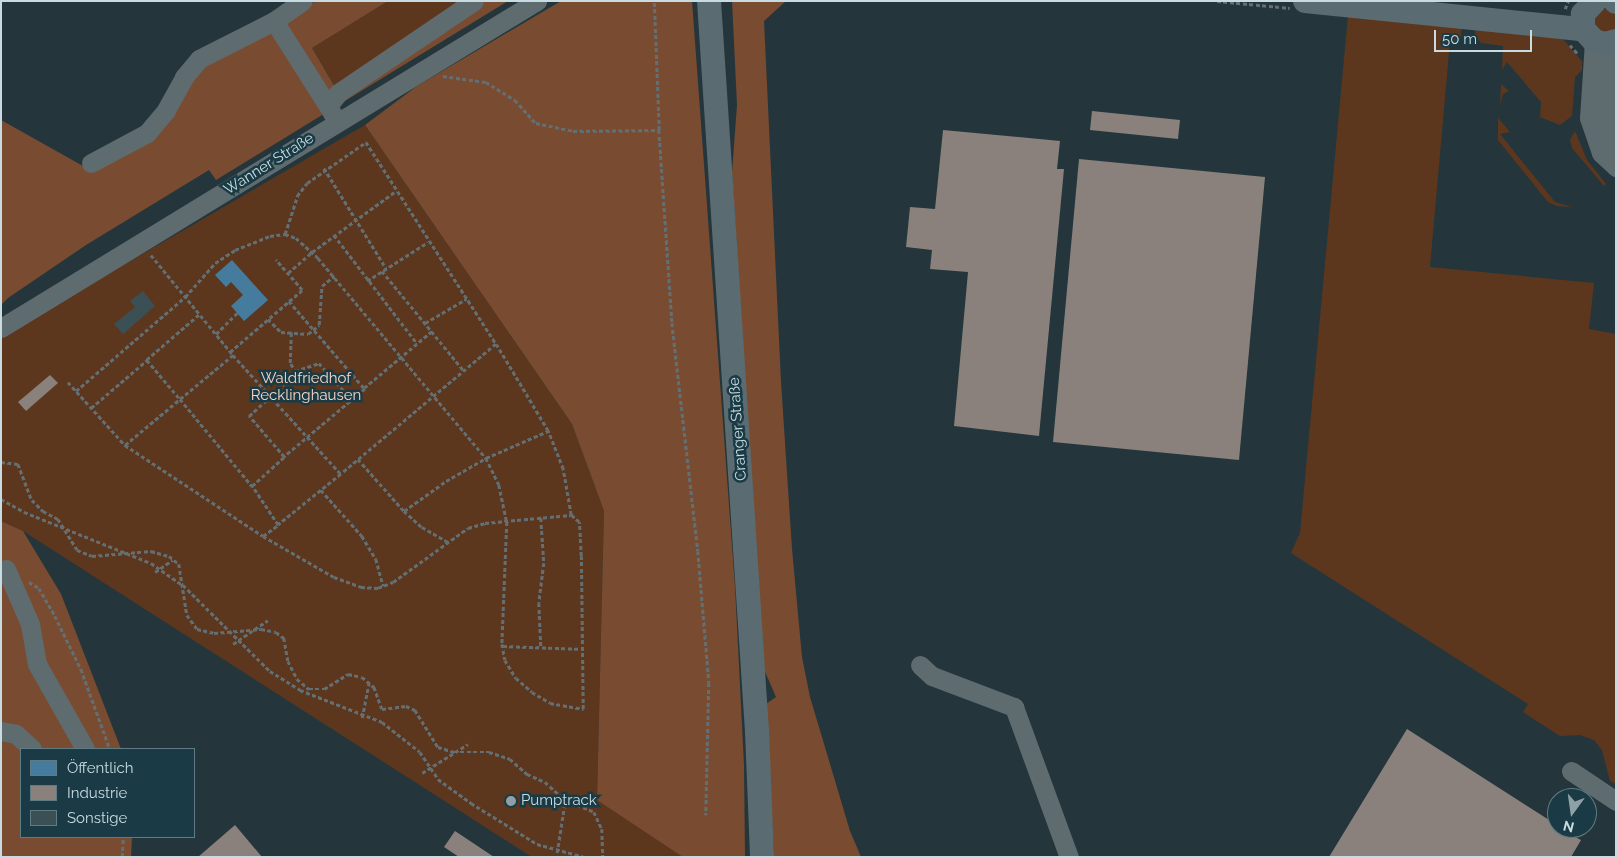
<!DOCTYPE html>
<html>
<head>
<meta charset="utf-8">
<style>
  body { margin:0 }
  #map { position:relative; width:1617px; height:858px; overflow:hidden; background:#24363b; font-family:Raleway,sans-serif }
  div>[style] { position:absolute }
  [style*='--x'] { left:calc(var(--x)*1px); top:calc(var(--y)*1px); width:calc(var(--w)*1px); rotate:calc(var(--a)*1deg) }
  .green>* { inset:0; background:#5c371e }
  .round { border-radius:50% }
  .forest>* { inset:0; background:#794c31 }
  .public>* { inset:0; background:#457b9d }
  .industry>* { inset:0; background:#8a817c }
  .building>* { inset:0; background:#3b5054 }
  .path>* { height:2.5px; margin-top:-1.25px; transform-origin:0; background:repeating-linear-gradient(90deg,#636f72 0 4px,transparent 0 6.5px) }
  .minor>* { height:19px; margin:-9.5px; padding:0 9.5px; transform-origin:9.5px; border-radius:9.5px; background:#5f6c6f }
  .major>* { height:24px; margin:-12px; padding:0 12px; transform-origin:12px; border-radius:12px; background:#5a6c71 }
  .dots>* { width:14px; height:14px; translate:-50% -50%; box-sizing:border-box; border:2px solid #1a3b45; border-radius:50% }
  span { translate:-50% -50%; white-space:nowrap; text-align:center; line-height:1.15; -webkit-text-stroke:5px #1a3b45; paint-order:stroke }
  .street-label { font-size:15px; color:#c8dbe0 }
  .park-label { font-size:15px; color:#f7d4c2 }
  .poi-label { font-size:15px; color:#c8dbe0 }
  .left { translate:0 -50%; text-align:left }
  .frame { position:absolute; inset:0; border:2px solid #c8dbe0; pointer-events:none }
  .legend { position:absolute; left:20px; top:748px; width:175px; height:90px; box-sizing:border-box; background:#1a3b45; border:1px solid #607b83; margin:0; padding:6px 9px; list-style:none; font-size:15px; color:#c8dbe0 }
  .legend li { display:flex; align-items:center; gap:10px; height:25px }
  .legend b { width:25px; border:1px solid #607b83 }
  .north { position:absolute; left:1547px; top:788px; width:50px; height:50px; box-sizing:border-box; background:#1a3b45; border:1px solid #607b83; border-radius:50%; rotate:194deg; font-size:14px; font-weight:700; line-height:20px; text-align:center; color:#c8dbe0 }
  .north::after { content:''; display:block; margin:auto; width:18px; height:22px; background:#8fa1a6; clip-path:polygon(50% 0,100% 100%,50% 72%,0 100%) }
  .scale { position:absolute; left:1434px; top:30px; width:98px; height:22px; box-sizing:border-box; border:2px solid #c8dbe0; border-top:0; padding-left:6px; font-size:15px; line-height:18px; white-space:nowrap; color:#c8dbe0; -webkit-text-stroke:4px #1a3b45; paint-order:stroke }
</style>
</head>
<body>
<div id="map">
  <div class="green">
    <i style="clip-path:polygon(388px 1px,460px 1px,336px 89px,312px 48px)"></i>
    <i class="round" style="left:1594px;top:9px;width:24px;height:24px"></i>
    <i style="clip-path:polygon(1348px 16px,1462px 27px,1460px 42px,1450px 41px,1430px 267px,1594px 283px,1589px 329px,1616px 334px,1616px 784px,1610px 781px,1602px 750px,1594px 740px,1580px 735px,1560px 736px,1523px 712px,1528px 704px,1291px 553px,1300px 533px)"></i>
    <i style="clip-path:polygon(1475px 28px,1561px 37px,1582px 61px,1582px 70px,1575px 77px,1572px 116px,1560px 125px,1540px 117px,1541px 102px,1507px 62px,1502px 70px,1503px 46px,1481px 43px,1475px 35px)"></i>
    <i style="clip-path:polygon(1501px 84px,1509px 91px,1503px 94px,1500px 105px)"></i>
    <i style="clip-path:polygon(1498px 118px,1510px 132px,1500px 134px,1555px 202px,1572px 207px,1557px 206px,1548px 202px,1498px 140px)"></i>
    <i style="clip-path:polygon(365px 125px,572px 424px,604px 511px,597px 800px,685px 857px,532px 857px,23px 531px,1px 521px,1px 336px)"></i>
    <i style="clip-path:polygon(1575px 131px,1587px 160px,1606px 184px,1604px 186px,1572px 148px,1570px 140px)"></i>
  </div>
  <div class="forest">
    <i style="clip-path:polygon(316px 1px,388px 1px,312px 48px,336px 89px,460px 1px,508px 1px,216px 180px,209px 170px,86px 245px,8px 298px,1px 305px,1px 120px,83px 166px,160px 129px,204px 63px)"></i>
    <i style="clip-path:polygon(561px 1px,692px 1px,735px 587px,744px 765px,745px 857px,683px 857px,597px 800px,604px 511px,572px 424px,365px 125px,417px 86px)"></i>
    <i style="clip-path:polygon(732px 1px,786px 1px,764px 21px,781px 382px,792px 549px,802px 657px,810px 697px,850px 831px,861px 857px,774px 857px,766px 704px,776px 697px,763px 667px,732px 173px,737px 105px)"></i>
    <i style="clip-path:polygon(1px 521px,23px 531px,61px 594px,121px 749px,21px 749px,21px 837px,132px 837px,131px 857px,1px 857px)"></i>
  </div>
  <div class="public">
    <i style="clip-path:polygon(232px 260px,268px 300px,244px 321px,231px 306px,243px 295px,231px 282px,226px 287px,215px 275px)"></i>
  </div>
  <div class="industry">
    <i style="clip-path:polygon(1092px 111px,1180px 120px,1178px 139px,1090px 130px)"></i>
    <i style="clip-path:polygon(943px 130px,1060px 141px,1057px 169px,1064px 169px,1039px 436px,954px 426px,968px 272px,930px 269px,932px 250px,906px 247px,910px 207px,935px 209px)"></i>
    <i style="clip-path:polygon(1079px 159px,1265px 177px,1239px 460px,1053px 442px)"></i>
    <i style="clip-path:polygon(50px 375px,58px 383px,26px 411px,18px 402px)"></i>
    <i style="clip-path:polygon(1407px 729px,1557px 825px,1557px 828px,1581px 840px,1571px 857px,1329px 857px)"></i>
    <i style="clip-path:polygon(235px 825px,262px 857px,198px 857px)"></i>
    <i style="clip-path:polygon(455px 831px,494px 857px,459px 857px,444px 847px)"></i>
  </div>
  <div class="building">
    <i style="clip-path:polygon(143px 291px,155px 306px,123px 334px,114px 324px,135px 307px,130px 301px)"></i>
  </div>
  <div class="path">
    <i style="--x:1217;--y:1;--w:73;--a:5.5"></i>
    <i style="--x:1565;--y:9;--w:9;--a:-69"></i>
    <i style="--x:1570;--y:45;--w:12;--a:48"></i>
    <i style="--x:443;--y:76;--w:43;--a:7.9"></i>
    <i style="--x:486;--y:82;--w:34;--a:32"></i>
    <i style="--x:515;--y:100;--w:31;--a:48"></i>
    <i style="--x:536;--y:123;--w:38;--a:12"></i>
    <i style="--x:573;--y:131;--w:86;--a:-0.7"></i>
    <i style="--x:659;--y:130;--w:129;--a:-92.2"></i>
    <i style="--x:659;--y:130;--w:193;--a:86.1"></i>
    <i style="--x:672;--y:323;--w:229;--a:83.5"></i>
    <i style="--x:698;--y:551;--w:132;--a:85.2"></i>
    <i style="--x:709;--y:683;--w:132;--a:91.3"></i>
    <i style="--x:324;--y:168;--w:118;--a:58.2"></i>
    <i style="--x:285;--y:234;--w:40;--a:-72"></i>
    <i style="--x:297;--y:196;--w:16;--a:-52"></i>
    <i style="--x:307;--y:183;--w:72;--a:-34.8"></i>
    <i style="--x:366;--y:142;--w:240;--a:57.2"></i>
    <i style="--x:334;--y:235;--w:136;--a:52.5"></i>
    <i style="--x:151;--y:255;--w:129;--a:50.6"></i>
    <i style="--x:233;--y:355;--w:161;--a:47.8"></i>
    <i style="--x:341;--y:474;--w:81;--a:141"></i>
    <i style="--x:278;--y:525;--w:47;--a:-123.7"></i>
    <i style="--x:252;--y:486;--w:43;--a:-42.2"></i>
    <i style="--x:382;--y:271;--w:129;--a:50.6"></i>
    <i style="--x:288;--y:273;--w:32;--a:-41"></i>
    <i style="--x:312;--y:252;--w:104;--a:-36"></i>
    <i style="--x:367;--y:281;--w:72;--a:-32.6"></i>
    <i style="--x:289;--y:301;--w:116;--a:49.2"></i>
    <i style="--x:365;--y:389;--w:106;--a:140"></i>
    <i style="--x:284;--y:457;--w:54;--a:-130.5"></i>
    <i style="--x:249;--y:416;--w:64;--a:-42.5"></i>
    <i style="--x:296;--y:373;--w:12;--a:-121"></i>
    <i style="--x:290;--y:363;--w:31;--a:-88"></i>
    <i style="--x:199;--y:315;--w:69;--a:139.1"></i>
    <i style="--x:147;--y:360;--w:51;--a:49.8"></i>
    <i style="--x:180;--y:399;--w:69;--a:-39.7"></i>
    <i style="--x:268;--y:319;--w:18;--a:45"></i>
    <i style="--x:281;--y:332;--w:27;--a:4"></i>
    <i style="--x:308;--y:334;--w:14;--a:-39"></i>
    <i style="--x:319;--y:325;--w:39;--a:-86"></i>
    <i style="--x:322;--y:286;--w:16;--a:-40"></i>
    <i style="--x:425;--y:323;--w:48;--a:-30.3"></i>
    <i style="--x:216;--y:334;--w:30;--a:-45"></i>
    <i style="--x:230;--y:352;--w:95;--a:-40.7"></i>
    <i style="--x:302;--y:290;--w:40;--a:-131"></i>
    <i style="--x:295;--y:371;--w:25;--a:-18"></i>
    <i style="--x:319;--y:363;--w:50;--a:48.3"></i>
    <i style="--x:68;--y:382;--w:85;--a:47.9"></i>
    <i style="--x:125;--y:445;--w:165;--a:33.4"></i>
    <i style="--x:263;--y:536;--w:19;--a:-36"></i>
    <i style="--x:364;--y:388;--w:89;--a:-40"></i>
    <i style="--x:76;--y:391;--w:144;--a:-40.8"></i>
    <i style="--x:185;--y:297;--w:45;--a:-48.6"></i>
    <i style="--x:215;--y:263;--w:24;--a:-33"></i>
    <i style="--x:235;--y:250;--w:38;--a:-22"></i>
    <i style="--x:270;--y:236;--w:15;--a:-8"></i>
    <i style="--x:285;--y:234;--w:12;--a:20"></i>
    <i style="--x:296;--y:238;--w:30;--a:42"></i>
    <i style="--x:318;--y:258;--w:261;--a:50"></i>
    <i style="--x:486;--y:458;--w:30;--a:64"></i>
    <i style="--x:499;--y:485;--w:38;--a:78"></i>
    <i style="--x:507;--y:522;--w:122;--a:92.3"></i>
    <i style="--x:502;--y:644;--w:16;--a:79"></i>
    <i style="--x:505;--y:660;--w:21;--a:59"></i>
    <i style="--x:516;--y:678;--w:21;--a:41"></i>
    <i style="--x:532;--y:692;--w:21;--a:31"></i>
    <i style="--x:550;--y:703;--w:34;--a:10"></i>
    <i style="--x:583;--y:709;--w:153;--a:-90.7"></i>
    <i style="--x:581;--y:556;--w:34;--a:-93"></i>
    <i style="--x:579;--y:522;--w:11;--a:-139"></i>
    <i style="--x:91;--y:408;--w:74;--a:-40.6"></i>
    <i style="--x:125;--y:445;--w:72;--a:-39.9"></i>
    <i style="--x:180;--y:399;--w:113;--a:50.4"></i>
    <i style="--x:358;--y:459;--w:69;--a:48.5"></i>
    <i style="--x:404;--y:511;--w:52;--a:-35.5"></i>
    <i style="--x:446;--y:481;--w:46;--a:-29.9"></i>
    <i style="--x:486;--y:458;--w:68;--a:-23.5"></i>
    <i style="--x:1;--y:462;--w:17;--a:7"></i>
    <i style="--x:18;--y:464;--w:39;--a:69"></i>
    <i style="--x:32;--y:500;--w:16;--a:45"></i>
    <i style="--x:43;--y:511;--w:17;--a:28"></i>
    <i style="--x:58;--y:519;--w:36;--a:58"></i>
    <i style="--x:77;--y:550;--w:16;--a:22"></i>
    <i style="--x:92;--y:556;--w:59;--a:-4.8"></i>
    <i style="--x:151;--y:551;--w:19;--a:16"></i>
    <i style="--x:169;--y:556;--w:13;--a:39"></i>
    <i style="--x:179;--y:564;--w:52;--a:81.1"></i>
    <i style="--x:187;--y:615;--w:17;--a:54"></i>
    <i style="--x:197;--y:629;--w:17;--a:13"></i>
    <i style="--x:214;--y:633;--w:47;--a:-4.9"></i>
    <i style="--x:261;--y:629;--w:15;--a:11"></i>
    <i style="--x:276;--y:632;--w:10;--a:37"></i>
    <i style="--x:284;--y:638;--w:23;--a:80"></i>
    <i style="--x:288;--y:661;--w:20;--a:63"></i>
    <i style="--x:297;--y:679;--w:16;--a:40"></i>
    <i style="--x:309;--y:689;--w:15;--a:0"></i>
    <i style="--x:324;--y:689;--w:28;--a:-32"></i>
    <i style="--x:348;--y:674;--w:14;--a:12"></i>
    <i style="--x:362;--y:677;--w:16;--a:40"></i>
    <i style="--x:374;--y:687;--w:23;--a:70"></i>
    <i style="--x:382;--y:709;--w:24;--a:-7"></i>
    <i style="--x:406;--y:706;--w:10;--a:24"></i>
    <i style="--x:415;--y:710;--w:44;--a:58.1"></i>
    <i style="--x:438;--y:747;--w:17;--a:17"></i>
    <i style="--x:454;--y:752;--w:35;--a:0"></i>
    <i style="--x:489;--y:752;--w:22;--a:18"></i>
    <i style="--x:510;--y:759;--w:23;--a:41"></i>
    <i style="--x:527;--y:774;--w:20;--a:24"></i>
    <i style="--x:545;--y:782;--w:27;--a:42"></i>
    <i style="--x:565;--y:800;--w:31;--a:22"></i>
    <i style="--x:594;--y:812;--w:19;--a:65"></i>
    <i style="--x:602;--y:829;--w:28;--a:88"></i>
    <i style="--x:321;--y:490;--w:62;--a:48.3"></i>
    <i style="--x:362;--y:536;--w:27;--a:59"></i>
    <i style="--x:376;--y:559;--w:28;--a:75"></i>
    <i style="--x:1;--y:499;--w:26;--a:29"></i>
    <i style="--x:24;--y:512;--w:137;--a:21.9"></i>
    <i style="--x:151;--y:563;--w:39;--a:35"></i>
    <i style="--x:183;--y:585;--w:122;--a:44.7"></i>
    <i style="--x:270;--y:671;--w:36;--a:32"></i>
    <i style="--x:300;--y:690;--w:88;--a:21.3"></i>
    <i style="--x:382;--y:722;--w:48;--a:38.3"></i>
    <i style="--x:420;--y:752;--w:32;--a:56"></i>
    <i style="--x:438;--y:779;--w:41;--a:36"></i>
    <i style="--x:471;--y:803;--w:78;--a:31.8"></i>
    <i style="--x:537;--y:844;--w:50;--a:15.2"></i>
    <i style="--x:404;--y:511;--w:24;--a:42"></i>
    <i style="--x:422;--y:527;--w:30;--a:30"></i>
    <i style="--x:541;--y:518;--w:45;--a:86.2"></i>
    <i style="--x:544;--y:563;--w:40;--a:97.1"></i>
    <i style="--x:539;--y:603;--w:44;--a:87.4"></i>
    <i style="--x:263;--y:536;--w:82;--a:30"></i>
    <i style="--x:334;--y:577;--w:29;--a:20"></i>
    <i style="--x:361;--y:587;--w:17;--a:3"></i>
    <i style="--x:378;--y:588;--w:16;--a:-22"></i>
    <i style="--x:393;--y:582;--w:92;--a:-35.8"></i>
    <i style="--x:468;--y:528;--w:18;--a:-16"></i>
    <i style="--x:485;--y:523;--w:86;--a:-5.3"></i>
    <i style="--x:571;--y:515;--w:47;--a:-99.9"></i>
    <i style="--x:563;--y:469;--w:41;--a:-111.5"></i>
    <i style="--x:548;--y:431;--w:101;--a:-120.9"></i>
    <i style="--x:496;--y:344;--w:202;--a:140"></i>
    <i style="--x:155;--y:572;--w:21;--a:-35"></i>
    <i style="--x:29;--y:582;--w:12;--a:31"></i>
    <i style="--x:39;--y:588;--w:32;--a:60"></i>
    <i style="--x:55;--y:616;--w:59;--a:63.9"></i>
    <i style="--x:81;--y:669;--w:85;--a:70.1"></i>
    <i style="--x:233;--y:644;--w:42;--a:-34.4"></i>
    <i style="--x:503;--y:646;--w:81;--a:2.1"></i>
    <i style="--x:362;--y:718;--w:36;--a:-79"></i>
    <i style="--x:422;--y:773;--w:54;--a:-32.2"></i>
    <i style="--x:557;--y:853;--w:53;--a:-81.3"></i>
    <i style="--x:122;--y:857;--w:20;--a:-87"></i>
  </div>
  <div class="minor">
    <i style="--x:274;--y:21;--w:101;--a:57.6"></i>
    <i style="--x:1594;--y:41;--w:77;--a:93.7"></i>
    <i style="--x:1589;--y:118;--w:37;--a:71"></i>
    <i style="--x:1601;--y:153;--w:21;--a:43"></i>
    <i style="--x:1614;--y:42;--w:61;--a:98.5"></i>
    <i style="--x:1605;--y:102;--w:35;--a:83"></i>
    <i style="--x:1609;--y:137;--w:11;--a:52"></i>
    <i style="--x:337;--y:122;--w:18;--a:-119"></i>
    <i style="--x:328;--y:106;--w:16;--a:-52"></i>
    <i style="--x:338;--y:93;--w:164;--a:-34.1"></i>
    <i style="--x:91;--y:163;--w:64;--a:-28.2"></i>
    <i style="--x:147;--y:133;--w:30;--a:-50"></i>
    <i style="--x:166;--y:110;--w:38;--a:-61"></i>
    <i style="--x:184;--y:77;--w:23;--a:-50"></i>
    <i style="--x:199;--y:59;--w:84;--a:-26.9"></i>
    <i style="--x:274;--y:21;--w:35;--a:-35"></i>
    <i style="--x:1;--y:328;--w:628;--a:-31.39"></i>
    <i style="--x:6;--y:569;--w:60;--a:66.4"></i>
    <i style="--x:30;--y:624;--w:41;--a:80.1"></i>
    <i style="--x:37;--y:664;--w:98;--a:60.5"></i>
    <i style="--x:920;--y:665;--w:16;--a:43"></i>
    <i style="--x:932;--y:676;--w:88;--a:20.7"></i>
    <i style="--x:1014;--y:707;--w:160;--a:69.9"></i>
    <i style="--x:1;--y:731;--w:15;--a:11"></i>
    <i style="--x:16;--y:734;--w:22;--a:43"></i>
    <i style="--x:1571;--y:771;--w:54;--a:33.7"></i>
  </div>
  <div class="major">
    <i style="--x:709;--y:1;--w:732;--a:86.24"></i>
    <i style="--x:757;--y:731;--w:126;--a:87.7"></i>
    <i style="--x:1305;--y:1;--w:279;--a:5.8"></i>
    <i style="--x:1595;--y:1;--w:18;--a:133"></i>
    <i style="--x:1583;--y:14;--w:15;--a:90"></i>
    <i style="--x:1583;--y:29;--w:16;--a:47"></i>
    <i style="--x:1594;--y:41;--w:11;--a:15"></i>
    <i style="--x:1605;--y:44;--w:11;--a:-15"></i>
    <i style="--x:1615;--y:1;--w:1;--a:45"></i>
  </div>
  <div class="dots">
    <i style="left:511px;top:801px;background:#8fa1a6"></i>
  </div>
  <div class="street-label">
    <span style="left:269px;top:164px;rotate:-32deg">Wanner Straße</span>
    <span style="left:738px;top:429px;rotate:-94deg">Cranger Straße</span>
  </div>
  <div class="park-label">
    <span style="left:306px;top:387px">Waldfriedhof<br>Recklinghausen</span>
  </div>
  <div class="poi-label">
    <span class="left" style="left:521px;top:801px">Pumptrack</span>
  </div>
  <div class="frame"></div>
  <ul class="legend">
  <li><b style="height:14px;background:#457b9d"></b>Öffentlich</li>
  <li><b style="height:14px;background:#8a817c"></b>Industrie</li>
  <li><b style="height:14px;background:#3b5054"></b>Sonstige</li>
  </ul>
  <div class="north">N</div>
  <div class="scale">50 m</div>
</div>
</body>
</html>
